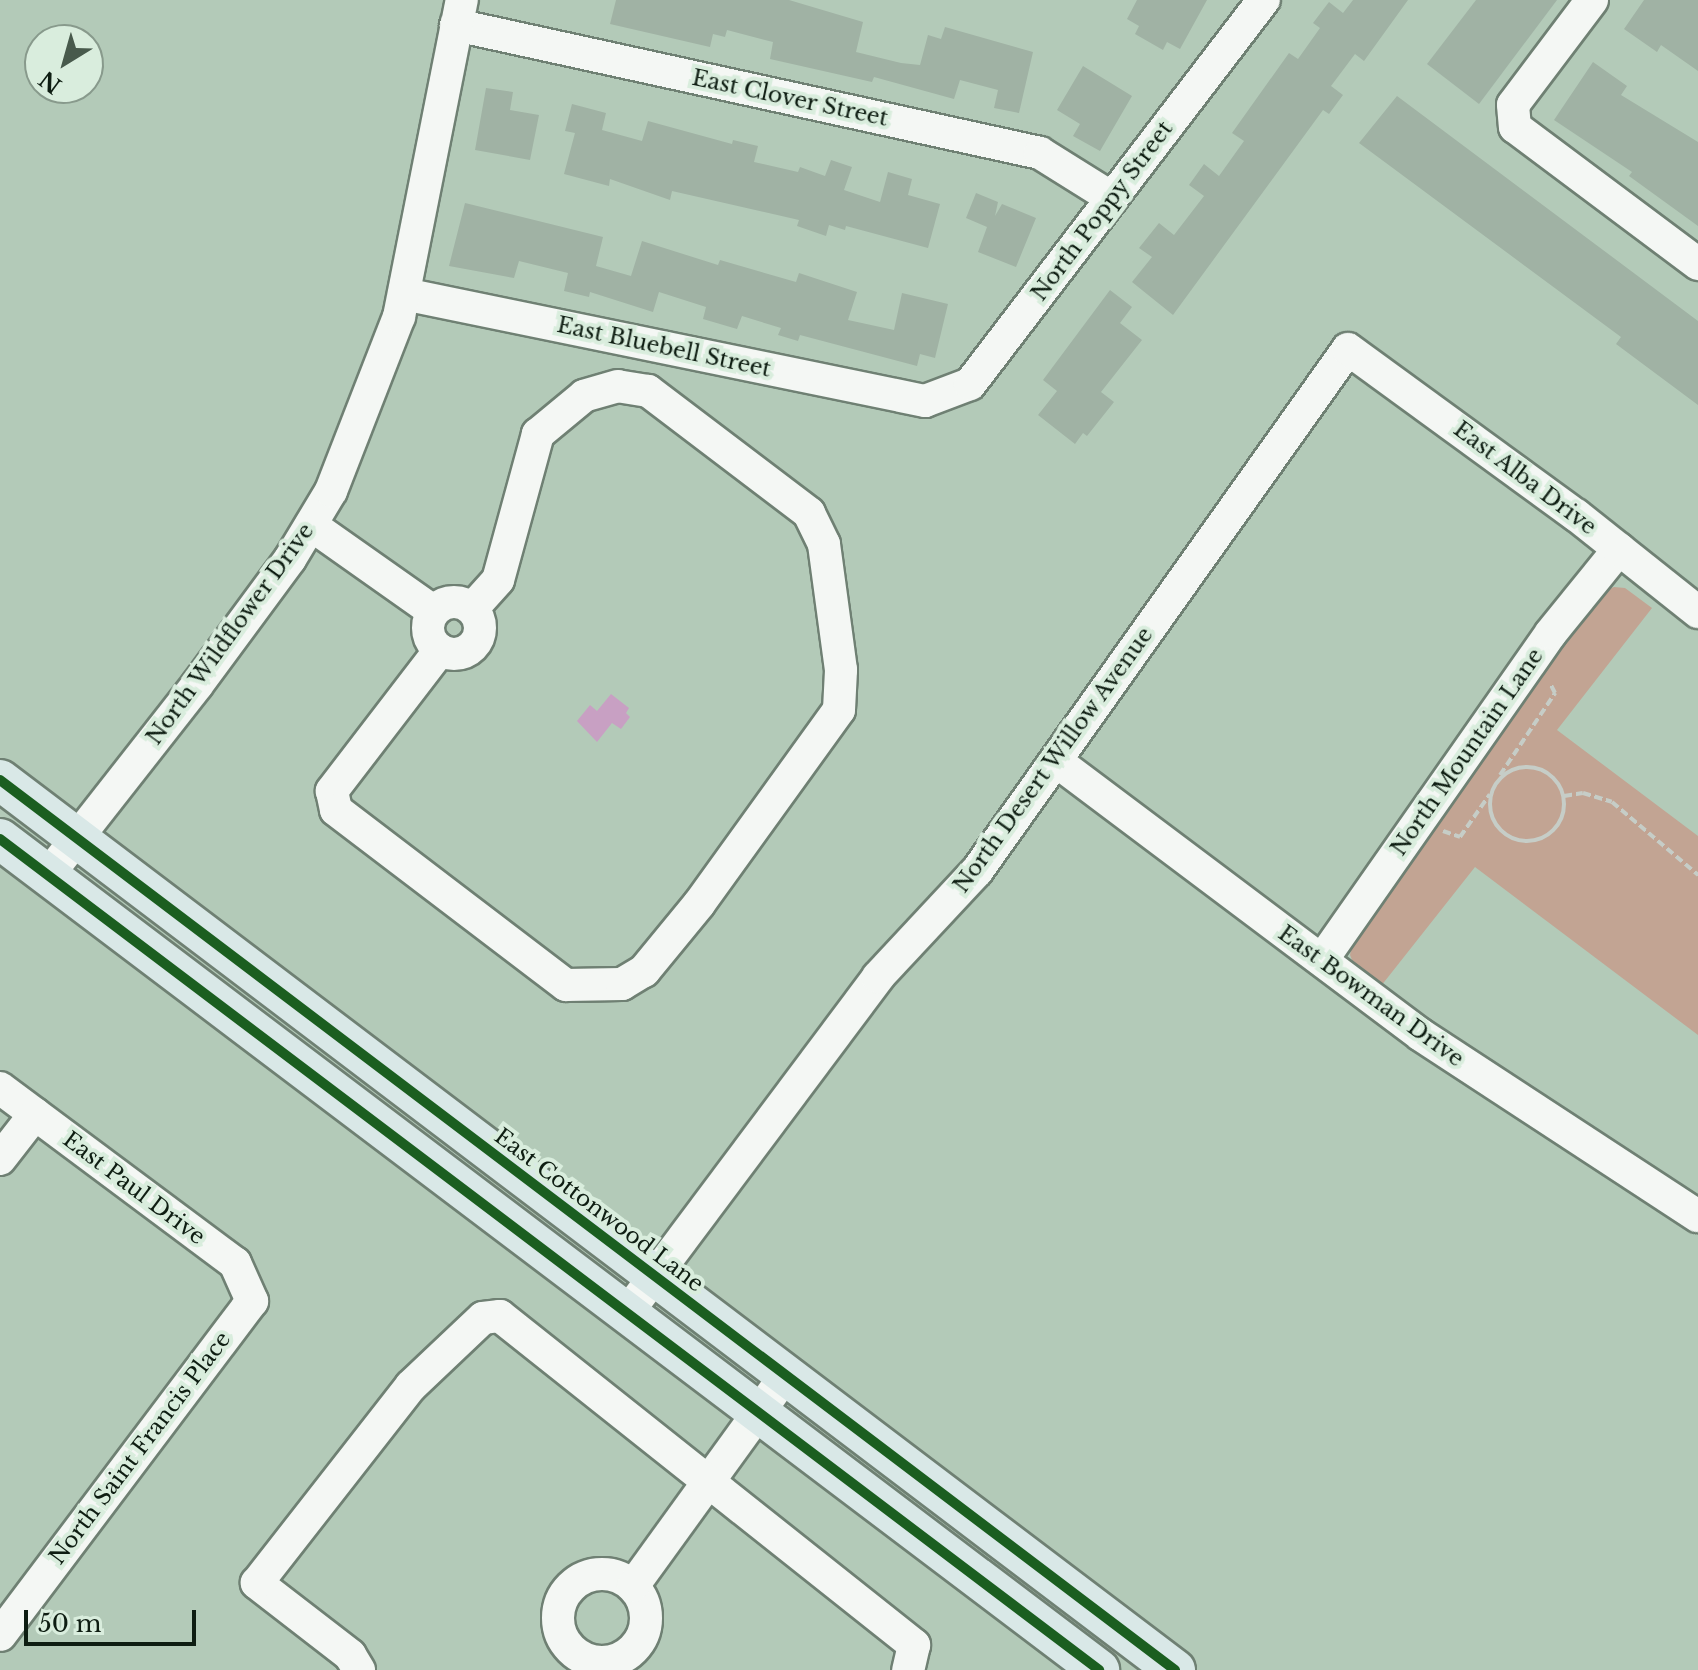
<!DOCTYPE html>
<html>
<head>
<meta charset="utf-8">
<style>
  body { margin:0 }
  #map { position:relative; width:1698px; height:1670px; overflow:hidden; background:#b3cab8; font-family:"Libre Baskerville",serif }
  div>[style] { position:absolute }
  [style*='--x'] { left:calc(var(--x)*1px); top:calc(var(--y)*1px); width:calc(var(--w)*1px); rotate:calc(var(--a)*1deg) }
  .green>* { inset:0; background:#c2a493 }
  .water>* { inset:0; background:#c8a0c3 }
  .building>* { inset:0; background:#a0b2a4 }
  .path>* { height:4px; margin-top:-2px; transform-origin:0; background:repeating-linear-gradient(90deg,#c6cdc7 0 8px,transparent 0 12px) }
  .path>.ring { margin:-2px; padding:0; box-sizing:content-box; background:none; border:4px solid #c6cdc7; border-radius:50% }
  .roads { filter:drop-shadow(2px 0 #6f8073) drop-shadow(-2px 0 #6f8073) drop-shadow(0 2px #6f8073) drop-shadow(0 -2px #6f8073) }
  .minor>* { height:32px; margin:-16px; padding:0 16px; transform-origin:16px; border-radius:16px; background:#f4f7f4 }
  .minor>.ring { margin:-16px; padding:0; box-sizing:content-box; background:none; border:32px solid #f4f7f4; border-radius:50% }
  .major>* { height:40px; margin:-20px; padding:0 20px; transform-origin:20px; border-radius:20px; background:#d9e8e7 }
  .cycleway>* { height:10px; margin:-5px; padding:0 5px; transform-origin:5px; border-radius:5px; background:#1b5e20 }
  span { translate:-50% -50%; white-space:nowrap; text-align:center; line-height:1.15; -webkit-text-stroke:8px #d9eddd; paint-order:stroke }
  .street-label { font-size:22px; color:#0e1d12 }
  .north { position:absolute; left:24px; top:24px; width:80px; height:80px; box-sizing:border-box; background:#d9eddd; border:2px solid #889a8c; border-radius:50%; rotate:217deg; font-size:22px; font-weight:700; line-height:32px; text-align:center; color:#0e1d12 }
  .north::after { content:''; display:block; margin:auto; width:28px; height:36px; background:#485a4c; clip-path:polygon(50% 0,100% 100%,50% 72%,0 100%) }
  .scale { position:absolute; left:24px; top:1610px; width:172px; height:36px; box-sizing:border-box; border:4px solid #0e1d12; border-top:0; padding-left:10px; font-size:24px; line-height:28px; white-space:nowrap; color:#0e1d12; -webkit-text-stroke:6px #d9eddd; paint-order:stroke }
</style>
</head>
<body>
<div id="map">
  <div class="green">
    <i style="clip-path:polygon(1614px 587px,1625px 588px,1652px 608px,1557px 730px,1698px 836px,1698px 1035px,1475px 867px,1381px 986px,1355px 967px,1350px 955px,1353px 940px,1551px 656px,1601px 593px)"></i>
  </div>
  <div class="water">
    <i style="clip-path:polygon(611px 694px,629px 708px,626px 713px,630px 717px,621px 729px,612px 723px,597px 742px,577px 721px,590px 705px,597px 711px)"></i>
  </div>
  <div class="building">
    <i style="clip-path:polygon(616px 0,789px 0,863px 22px,856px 52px,901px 63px,920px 65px,928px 35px,941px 39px,945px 27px,1033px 52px,1019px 113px,994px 108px,998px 90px,960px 80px,954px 99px,874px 77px,872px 82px,770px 59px,773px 42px,727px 30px,725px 37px,713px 34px,710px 47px,610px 24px)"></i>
    <i style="clip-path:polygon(1137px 0,1207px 0,1180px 49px,1167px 42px,1163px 50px,1135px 34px,1139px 26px,1127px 19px)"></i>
    <i style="clip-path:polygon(1353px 0,1408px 0,1364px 61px,1355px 54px,1331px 86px,1343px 95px,1329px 114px,1323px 110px,1173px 315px,1132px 282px,1152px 257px,1139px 248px,1159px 223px,1174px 235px,1204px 196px,1189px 185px,1204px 164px,1219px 176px,1244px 141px,1232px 133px,1289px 53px,1298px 59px,1320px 28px,1313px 23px,1329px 2px,1343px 13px)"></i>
    <i style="clip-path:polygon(1476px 0,1557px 0,1479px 104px,1427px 64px)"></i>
    <i style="clip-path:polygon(1644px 0,1698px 0,1698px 71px,1661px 45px,1657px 52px,1624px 29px)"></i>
    <i style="clip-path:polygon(1593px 62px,1627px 86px,1621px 95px,1698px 142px,1698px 226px,1629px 176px,1632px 172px,1554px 120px)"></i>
    <i style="clip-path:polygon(1083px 66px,1132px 96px,1100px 151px,1073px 136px,1080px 124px,1057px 110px)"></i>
    <i style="clip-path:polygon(486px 88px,513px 92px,510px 110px,539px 115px,530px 160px,475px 150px)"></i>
    <i style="clip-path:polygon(1397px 96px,1698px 321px,1698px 405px,1616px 344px,1621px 337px,1359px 143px)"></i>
    <i style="clip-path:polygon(572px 104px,606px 113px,602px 130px,642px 141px,648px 121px,732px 144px,733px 140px,758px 146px,754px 162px,798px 172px,800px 167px,825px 176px,831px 160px,852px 167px,844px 190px,880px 202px,888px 172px,912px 179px,908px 195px,940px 204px,928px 248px,846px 226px,845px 230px,829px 225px,826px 236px,797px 226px,799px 220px,672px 191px,670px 200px,610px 179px,609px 186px,564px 174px,575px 133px,565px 131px)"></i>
    <i style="clip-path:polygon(976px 193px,998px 202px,995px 216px,1002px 204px,1036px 218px,1016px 267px,978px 252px,987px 227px,966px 218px)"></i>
    <i style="clip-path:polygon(465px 203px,603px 237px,596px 266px,631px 276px,642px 241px,718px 265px,720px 260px,796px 282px,799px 273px,857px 292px,848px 320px,894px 330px,902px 293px,948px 304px,935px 358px,920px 354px,917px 366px,800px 335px,798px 341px,778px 335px,781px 328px,742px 316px,737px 329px,703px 319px,706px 307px,659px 292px,653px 312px,590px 292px,589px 297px,564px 291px,568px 273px,519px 261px,514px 278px,449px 266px)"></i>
    <i style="clip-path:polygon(1110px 290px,1132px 307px,1120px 323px,1142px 340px,1101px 392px,1114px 402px,1087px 436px,1083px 433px,1075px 444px,1038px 415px,1057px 391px,1043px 380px)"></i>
  </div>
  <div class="path">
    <i class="ring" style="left:1490px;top:767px;width:70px;height:70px"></i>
    <i style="--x:1500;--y:775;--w:99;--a:-56.1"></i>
    <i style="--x:1555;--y:693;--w:11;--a:-117"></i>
    <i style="--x:1564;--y:796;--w:19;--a:-9"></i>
    <i style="--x:1583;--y:793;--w:30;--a:17"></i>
    <i style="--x:1612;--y:802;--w:113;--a:40.3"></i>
    <i style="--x:1443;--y:831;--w:18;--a:19"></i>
    <i style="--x:1460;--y:837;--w:52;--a:-55.1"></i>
  </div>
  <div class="roads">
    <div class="minor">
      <i style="--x:1592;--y:0;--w:131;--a:127"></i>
      <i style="--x:1513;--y:105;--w:22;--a:85"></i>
      <i style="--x:1515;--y:127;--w:229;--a:36.8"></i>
      <i style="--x:456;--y:25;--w:598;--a:12.36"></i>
      <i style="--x:1040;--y:153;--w:85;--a:32"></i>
      <i style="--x:404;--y:294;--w:532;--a:11.61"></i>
      <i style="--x:925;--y:401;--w:48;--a:-20.7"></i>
      <i style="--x:970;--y:384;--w:484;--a:-52.6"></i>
      <i style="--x:311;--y:525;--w:149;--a:35.2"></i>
      <i class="ring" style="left:428px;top:602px;width:20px;height:20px"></i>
      <i style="--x:440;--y:650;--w:178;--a:127.5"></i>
      <i style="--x:332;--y:791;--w:19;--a:78"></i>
      <i style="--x:336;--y:810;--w:289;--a:37.3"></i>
      <i style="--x:566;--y:985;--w:56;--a:-1"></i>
      <i style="--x:622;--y:984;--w:26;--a:-31"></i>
      <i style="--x:644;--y:971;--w:87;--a:-50.6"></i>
      <i style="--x:699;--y:904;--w:239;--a:-54.2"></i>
      <i style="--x:839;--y:710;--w:40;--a:-87.1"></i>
      <i style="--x:841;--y:670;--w:127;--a:-97.7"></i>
      <i style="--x:824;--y:544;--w:34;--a:-116"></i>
      <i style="--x:809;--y:513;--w:202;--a:-142.8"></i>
      <i style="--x:648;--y:391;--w:30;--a:-171"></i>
      <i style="--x:618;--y:386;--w:35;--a:164"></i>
      <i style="--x:584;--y:396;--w:60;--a:140.4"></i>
      <i style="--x:538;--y:434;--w:151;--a:105.3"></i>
      <i style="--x:498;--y:580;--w:39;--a:132"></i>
      <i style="--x:1056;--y:761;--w:456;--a:36.9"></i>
      <i style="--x:1421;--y:1035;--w:331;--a:33.2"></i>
      <i style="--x:48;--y:875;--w:241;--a:-51.9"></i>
      <i style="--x:197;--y:685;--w:157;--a:-53.6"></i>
      <i style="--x:290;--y:559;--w:79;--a:-58.9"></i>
      <i style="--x:331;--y:491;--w:187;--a:-68.7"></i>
      <i style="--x:399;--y:317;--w:323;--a:-78.8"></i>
      <i style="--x:1322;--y:960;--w:399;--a:-55"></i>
      <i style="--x:1551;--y:633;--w:108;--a:-51"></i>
      <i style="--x:0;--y:1088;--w:293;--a:36.7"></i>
      <i style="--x:235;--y:1263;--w:42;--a:65.9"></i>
      <i style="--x:252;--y:1301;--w:418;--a:127"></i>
      <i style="--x:0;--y:1159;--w:57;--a:-52.1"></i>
      <i style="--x:627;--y:1313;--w:419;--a:-53.2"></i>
      <i style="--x:878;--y:977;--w:145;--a:-47"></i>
      <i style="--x:977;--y:871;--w:640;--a:-54.6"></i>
      <i style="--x:1348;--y:349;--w:282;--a:36.1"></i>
      <i style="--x:1576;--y:515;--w:156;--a:38.5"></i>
      <i class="ring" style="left:558px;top:1574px;width:56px;height:56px"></i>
      <i style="--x:633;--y:1586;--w:259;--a:-54.1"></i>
      <i style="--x:359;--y:1670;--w:17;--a:-121"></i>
      <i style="--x:350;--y:1655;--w:118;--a:-142.3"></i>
      <i style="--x:257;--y:1583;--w:250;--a:-52"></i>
      <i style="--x:411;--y:1386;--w:99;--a:-43.4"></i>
      <i style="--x:483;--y:1318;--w:17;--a:-7"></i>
      <i style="--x:500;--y:1316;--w:529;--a:38.47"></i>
      <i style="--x:914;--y:1645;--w:26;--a:103"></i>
    </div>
    <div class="major">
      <i style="--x:0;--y:780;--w:1474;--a:37.14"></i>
      <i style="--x:0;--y:839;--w:1378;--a:37.09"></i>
    </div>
  </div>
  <div class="cycleway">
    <i style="--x:0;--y:780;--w:1474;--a:37.14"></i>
    <i style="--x:0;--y:839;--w:1378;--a:37.09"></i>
  </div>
  <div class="street-label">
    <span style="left:790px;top:98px;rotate:12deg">East Clover Street</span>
    <span style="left:1102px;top:211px;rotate:-53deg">North Poppy Street</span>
    <span style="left:664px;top:347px;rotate:12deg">East Bluebell Street</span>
    <span style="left:1525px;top:478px;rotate:37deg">East Alba Drive</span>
    <span style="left:230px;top:634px;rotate:-54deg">North Wildflower Drive</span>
    <span style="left:1467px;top:752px;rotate:-55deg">North Mountain Lane</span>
    <span style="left:1053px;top:760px;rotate:-54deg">North Desert Willow Avenue</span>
    <span style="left:1371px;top:996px;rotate:36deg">East Bowman Drive</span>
    <span style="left:134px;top:1188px;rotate:37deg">East Paul Drive</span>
    <span style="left:599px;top:1210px;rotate:37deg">East Cottonwood Lane</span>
    <span style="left:140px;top:1448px;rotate:-53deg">North Saint Francis Place</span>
  </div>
  <div class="north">N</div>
  <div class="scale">50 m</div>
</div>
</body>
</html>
